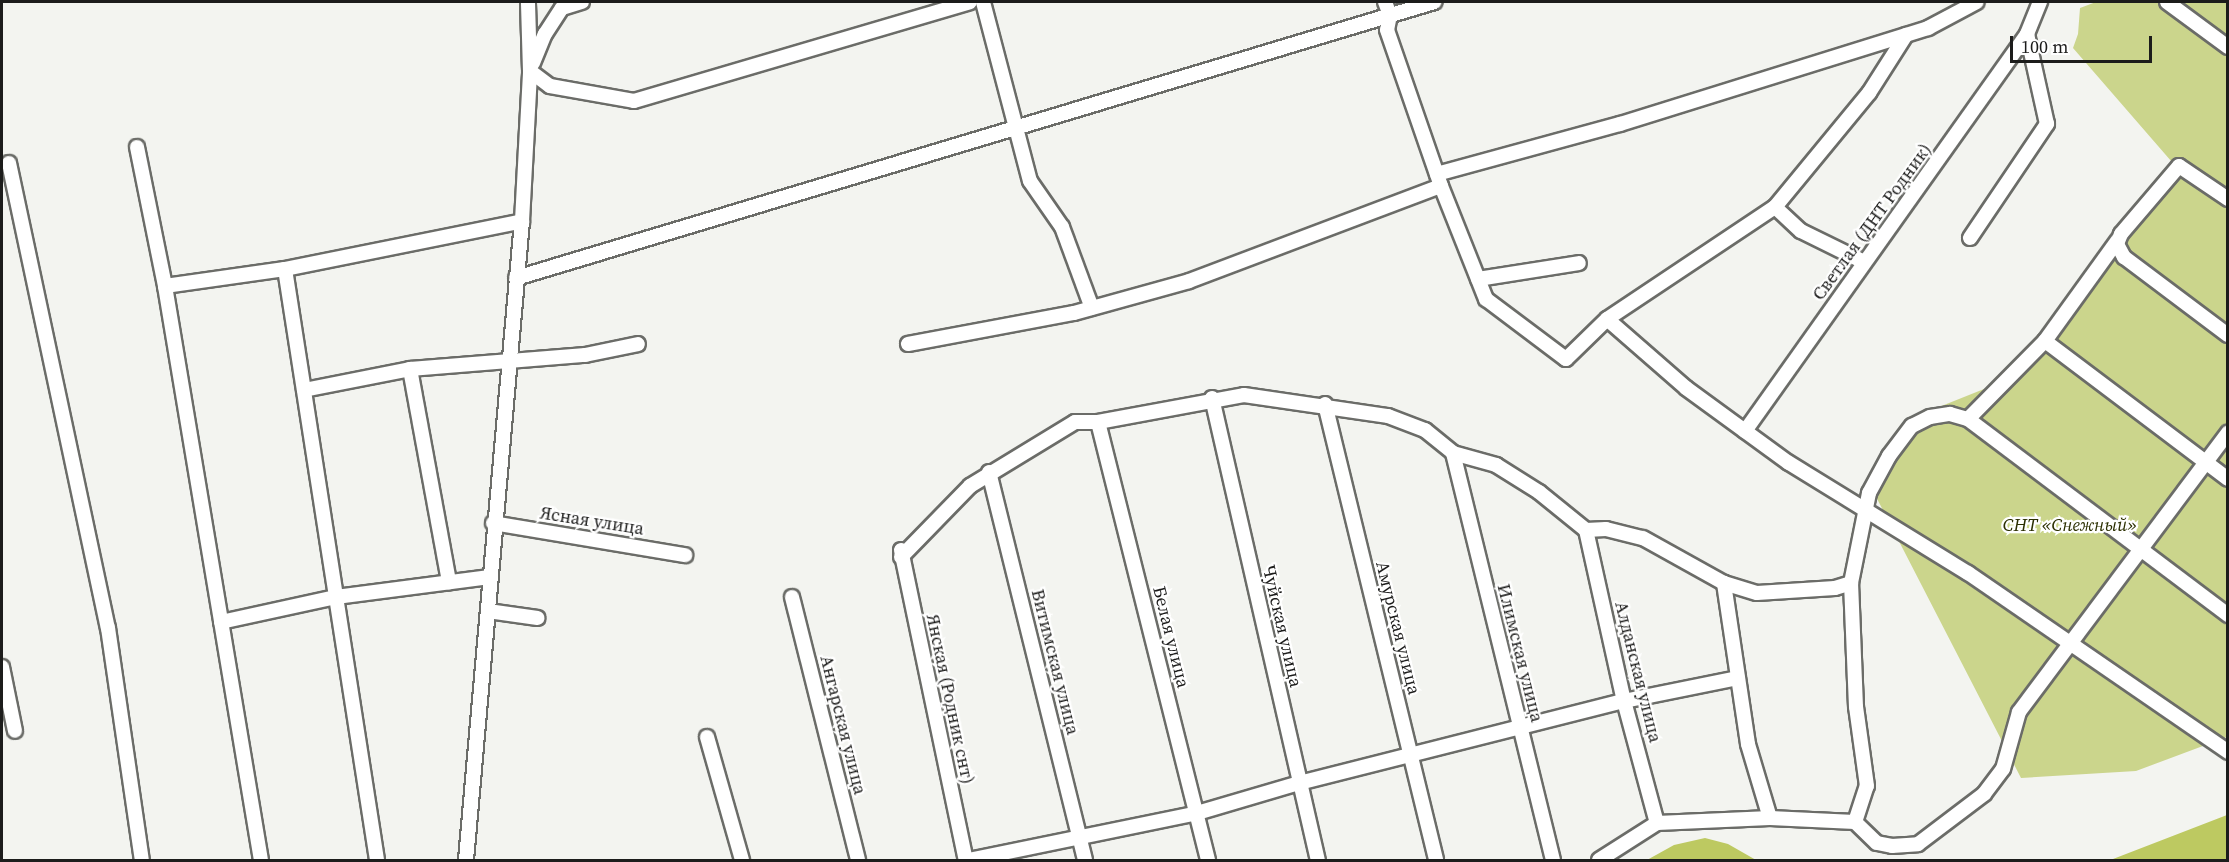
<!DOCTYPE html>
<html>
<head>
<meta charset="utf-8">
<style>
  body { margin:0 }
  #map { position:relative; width:2229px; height:862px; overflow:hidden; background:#f3f4f0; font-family:"Source Serif 4",serif }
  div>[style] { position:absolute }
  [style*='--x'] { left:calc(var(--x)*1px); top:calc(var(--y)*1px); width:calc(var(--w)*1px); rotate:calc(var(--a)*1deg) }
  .green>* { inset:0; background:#cbd58c }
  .water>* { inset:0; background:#bdc961 }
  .roads { filter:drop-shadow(2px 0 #6b6c68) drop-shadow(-2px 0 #6b6c68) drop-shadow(0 2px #6b6c68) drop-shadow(0 -2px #6b6c68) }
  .minor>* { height:14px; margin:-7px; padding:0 7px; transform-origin:7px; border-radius:7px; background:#fff }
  span { translate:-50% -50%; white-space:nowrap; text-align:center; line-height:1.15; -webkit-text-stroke:4.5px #fff; paint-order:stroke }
  .street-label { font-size:18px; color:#1c1c1b }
  .park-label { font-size:18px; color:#2b2f01; font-style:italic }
  .frame { position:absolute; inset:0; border:3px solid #1c1c1b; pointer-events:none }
  .scale { position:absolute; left:2010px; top:36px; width:142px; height:27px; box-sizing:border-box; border:3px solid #1c1c1b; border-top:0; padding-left:8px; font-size:18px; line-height:21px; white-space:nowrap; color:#1c1c1b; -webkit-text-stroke:4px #fff; paint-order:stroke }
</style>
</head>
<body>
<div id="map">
  <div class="green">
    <i style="clip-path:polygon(2096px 2px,2227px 2px,2227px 737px,2136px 771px,2021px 778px,1871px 487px,1929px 411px,2024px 373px,2178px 169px,2073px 48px,2078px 34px,2080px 8px)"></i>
  </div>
  <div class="water">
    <i style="clip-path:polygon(2227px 815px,2227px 860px,2101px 860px,2113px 859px)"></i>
    <i style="clip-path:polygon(1705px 838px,1728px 844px,1756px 860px,1647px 860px,1674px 845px)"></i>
  </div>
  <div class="roads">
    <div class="minor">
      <i style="--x:983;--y:2;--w:185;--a:75.3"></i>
      <i style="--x:1030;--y:181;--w:56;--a:55.2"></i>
      <i style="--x:1062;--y:227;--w:86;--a:69.7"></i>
      <i style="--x:1385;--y:2;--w:14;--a:69"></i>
      <i style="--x:1390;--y:15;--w:15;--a:101"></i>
      <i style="--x:1387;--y:30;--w:165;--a:70.9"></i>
      <i style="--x:1441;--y:186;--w:122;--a:68.3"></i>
      <i style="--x:1486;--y:299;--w:100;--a:36.9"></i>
      <i style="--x:1566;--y:359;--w:57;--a:-44.3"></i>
      <i style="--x:1607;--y:319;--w:202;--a:-33.7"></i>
      <i style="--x:1775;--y:207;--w:148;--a:-50.5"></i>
      <i style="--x:1869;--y:93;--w:69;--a:-57.5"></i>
      <i style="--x:2167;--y:2;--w:76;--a:36.4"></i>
      <i style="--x:533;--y:63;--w:31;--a:-68"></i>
      <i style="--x:545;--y:34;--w:31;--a:-57"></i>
      <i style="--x:562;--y:8;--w:21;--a:-17"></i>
      <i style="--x:530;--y:71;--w:25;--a:37"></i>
      <i style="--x:550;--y:86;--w:85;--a:10.1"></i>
      <i style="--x:634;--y:101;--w:350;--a:-16.4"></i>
      <i style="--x:137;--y:147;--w:142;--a:78.6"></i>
      <i style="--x:165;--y:286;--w:582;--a:80.51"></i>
      <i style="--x:9;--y:163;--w:475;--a:78"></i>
      <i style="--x:108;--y:628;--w:234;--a:81.7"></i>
      <i style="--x:1437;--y:174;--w:190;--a:-15.3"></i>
      <i style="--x:1620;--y:124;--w:323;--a:-17.3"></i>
      <i style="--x:1928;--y:28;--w:55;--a:-28"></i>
      <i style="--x:2228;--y:199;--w:59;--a:-146"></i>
      <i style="--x:2179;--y:166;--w:89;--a:130.5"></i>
      <i style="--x:2121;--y:234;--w:11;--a:112"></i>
      <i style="--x:2117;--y:244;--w:15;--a:62"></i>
      <i style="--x:2124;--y:257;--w:130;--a:36.9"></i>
      <i style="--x:1775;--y:207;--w:35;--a:43"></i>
      <i style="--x:1801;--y:231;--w:70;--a:26.2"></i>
      <i style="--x:1970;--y:238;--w:138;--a:-56"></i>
      <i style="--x:2047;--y:124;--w:92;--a:-102.5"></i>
      <i style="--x:285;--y:269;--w:598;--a:81.15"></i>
      <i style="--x:516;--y:278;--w:959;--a:-16.73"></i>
      <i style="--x:1478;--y:279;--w:102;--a:-9"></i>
      <i style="--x:165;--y:286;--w:121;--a:-8.1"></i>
      <i style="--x:285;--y:269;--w:242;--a:-11.4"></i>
      <i style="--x:1607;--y:319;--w:105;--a:41.1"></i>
      <i style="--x:1686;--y:388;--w:127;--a:36.1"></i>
      <i style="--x:1789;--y:463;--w:210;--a:31.6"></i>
      <i style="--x:1968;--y:573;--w:316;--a:34.5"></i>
      <i style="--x:2045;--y:341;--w:229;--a:37"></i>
      <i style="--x:908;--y:344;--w:169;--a:-10.6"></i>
      <i style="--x:1074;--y:313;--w:119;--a:-15.5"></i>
      <i style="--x:1189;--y:281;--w:269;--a:-20.7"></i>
      <i style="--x:410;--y:369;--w:217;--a:79.6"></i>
      <i style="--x:304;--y:390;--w:108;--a:-11.2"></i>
      <i style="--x:410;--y:369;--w:176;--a:-4.6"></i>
      <i style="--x:585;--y:355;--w:54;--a:-11.7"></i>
      <i style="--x:1212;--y:398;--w:474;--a:77.1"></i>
      <i style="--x:1325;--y:404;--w:469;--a:76.3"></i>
      <i style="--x:1968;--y:419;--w:110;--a:-45.4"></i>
      <i style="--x:2045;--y:341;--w:123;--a:-54.2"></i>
      <i style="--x:1098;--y:422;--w:452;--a:75.9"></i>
      <i style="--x:1745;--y:431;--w:487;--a:-54.6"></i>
      <i style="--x:2027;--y:34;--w:35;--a:-68"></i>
      <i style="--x:1453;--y:453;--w:419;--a:76.2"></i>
      <i style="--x:989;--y:472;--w:400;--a:76.1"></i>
      <i style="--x:493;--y:523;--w:195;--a:9.5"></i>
      <i style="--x:1586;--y:530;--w:175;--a:77.5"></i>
      <i style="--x:1624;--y:701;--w:126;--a:74.9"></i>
      <i style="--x:901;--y:550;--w:317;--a:78.2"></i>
      <i style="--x:901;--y:557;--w:99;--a:-45.8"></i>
      <i style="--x:970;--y:486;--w:123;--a:-31.4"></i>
      <i style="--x:1075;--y:422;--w:23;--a:0"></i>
      <i style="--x:1098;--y:422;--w:148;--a:-10.5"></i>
      <i style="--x:1244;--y:395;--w:146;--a:8.3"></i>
      <i style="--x:1388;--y:416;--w:40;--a:21"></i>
      <i style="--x:1425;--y:430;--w:36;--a:39"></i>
      <i style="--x:1453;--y:453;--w:45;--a:15.6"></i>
      <i style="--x:1496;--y:465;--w:51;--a:32.1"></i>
      <i style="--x:1539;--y:492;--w:60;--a:39"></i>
      <i style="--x:1586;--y:530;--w:20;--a:-3"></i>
      <i style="--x:1606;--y:529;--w:38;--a:14"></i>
      <i style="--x:1643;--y:538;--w:93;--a:29.1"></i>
      <i style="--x:792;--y:597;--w:271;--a:75.9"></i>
      <i style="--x:488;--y:611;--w:50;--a:8"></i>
      <i style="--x:221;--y:622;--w:118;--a:-12.3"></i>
      <i style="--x:336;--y:597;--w:155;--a:-7.4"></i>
      <i style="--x:2;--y:667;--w:65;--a:78.5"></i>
      <i style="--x:707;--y:737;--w:128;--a:74.1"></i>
      <i style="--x:1770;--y:818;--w:77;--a:-106.6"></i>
      <i style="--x:1748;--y:744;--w:163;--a:-98.5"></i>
      <i style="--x:1724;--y:583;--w:34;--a:17"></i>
      <i style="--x:1757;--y:593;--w:78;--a:-3.7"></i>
      <i style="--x:1835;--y:588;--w:17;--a:-17"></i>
      <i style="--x:1855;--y:822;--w:30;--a:44"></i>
      <i style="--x:1877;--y:843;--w:15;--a:11"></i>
      <i style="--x:1892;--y:846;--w:26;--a:-4"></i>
      <i style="--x:1918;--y:844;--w:83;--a:-37.1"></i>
      <i style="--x:1984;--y:794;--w:31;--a:-53"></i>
      <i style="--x:2003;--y:769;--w:59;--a:-74.3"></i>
      <i style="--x:2019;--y:712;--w:349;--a:-53.2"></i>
      <i style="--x:466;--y:860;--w:641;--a:-84.99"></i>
      <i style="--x:522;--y:221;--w:150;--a:-86.9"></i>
      <i style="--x:530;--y:71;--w:69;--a:-91.7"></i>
      <i style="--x:969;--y:860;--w:233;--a:-11.6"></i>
      <i style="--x:1197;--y:813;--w:106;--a:-16.4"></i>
      <i style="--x:1299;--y:783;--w:335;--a:-14.2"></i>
      <i style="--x:1624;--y:701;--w:116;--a:-11.4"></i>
      <i style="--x:1599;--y:860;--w:69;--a:-32.5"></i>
      <i style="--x:1657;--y:823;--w:113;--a:-2.5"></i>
      <i style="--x:1770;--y:818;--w:85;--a:2.7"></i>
      <i style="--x:1855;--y:822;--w:38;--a:-72"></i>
      <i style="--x:1867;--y:786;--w:80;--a:-97.9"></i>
      <i style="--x:1856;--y:707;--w:124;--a:-92.3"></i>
      <i style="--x:1851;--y:583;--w:92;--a:-78.7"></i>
      <i style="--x:1869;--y:493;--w:42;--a:-61.6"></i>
      <i style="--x:1889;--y:456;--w:38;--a:-53"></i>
      <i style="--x:1912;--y:426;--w:20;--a:-27"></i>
      <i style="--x:1930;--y:417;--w:20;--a:-9"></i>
      <i style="--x:1950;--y:414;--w:19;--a:16"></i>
      <i style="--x:1968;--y:419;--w:326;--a:37"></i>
    </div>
  </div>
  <div class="street-label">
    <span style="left:1872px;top:222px;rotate:-54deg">Светлая (ДНТ Родник)</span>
    <span style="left:592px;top:521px;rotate:9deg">Ясная улица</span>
    <span style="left:1282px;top:626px;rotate:77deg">Чуйская улица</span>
    <span style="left:1398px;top:628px;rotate:76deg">Амурская улица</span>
    <span style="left:1171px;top:637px;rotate:76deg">Белая улица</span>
    <span style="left:1520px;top:653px;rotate:76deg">Илимская улица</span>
    <span style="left:1055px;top:662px;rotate:76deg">Витимская улица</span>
    <span style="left:1638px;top:672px;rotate:76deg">Алданская улица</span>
    <span style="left:950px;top:699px;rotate:78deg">Янская (Родник снт)</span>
    <span style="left:843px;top:725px;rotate:76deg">Ангарская улица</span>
  </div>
  <div class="park-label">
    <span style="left:2070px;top:525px">СНТ «Снежный»</span>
  </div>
  <div class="frame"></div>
  <div class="scale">100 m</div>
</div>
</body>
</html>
